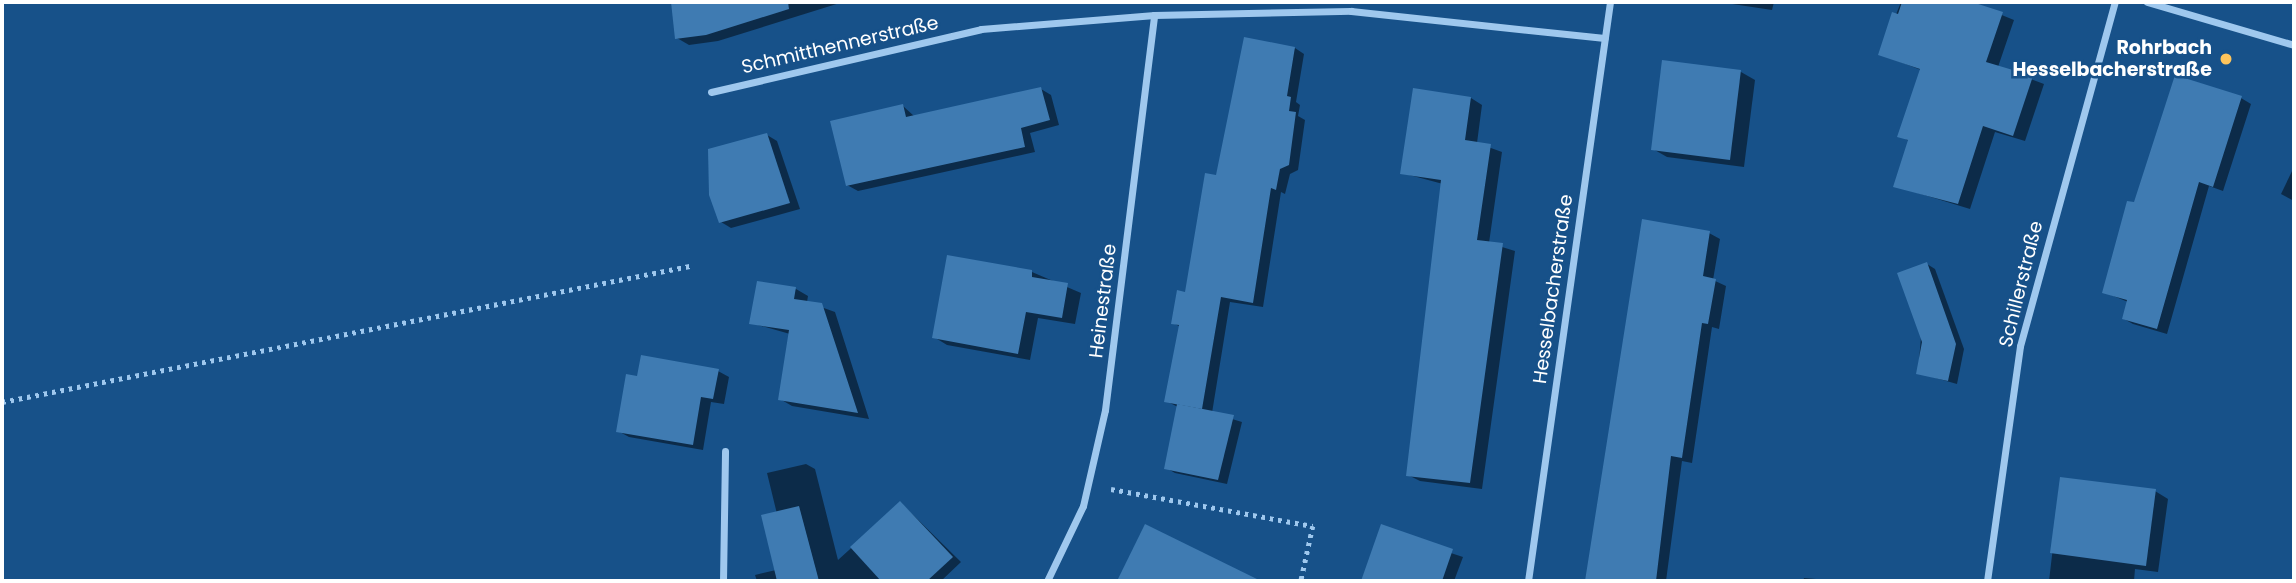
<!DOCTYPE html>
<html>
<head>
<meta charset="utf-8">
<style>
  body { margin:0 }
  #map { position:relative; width:2296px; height:583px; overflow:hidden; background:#175189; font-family:Poppins,sans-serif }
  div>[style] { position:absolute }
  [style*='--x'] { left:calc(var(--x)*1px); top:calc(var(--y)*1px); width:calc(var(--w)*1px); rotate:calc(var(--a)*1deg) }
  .shadow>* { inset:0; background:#0007 }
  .building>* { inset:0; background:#3f7bb2 }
  .path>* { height:4.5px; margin-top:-2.25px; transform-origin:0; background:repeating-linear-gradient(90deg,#9fc8ee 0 3.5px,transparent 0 8.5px) }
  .minor>* { height:7px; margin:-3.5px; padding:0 3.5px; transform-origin:3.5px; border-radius:3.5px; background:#9fc8ee }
  .dots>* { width:19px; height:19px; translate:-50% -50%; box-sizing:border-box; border:4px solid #175189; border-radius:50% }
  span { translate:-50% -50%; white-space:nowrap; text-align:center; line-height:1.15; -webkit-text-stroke:5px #175189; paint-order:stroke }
  .street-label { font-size:19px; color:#fff }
  .poi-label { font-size:19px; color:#fff; font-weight:700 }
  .right { translate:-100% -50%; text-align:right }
  .frame { position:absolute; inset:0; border:4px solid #fff; pointer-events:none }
</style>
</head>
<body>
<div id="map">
  <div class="shadow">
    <i style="clip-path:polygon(673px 2px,843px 2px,718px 41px,689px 45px,677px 38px)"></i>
    <i style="clip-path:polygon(1719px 2px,1774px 2px,1772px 10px)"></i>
    <i style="clip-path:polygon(1901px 2px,1979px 2px,1977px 5px,2014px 20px,1998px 67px,2044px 84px,2025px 141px,1995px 132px,1970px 209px,1895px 186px,1909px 141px,1900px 136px,1921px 70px,1880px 54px)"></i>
    <i style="clip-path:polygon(1295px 48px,1304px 54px,1296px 102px,1300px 105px,1298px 116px,1305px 120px,1298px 170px,1290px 174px,1285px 194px,1281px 192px,1263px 307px,1230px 302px,1212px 413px,1242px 422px,1227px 484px,1175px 473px,1166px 468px,1178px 407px,1166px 401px,1181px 327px,1173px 323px,1187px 294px,1217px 177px)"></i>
    <i style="clip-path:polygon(1664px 61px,1741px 72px,1755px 80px,1744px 167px,1667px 157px,1653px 149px)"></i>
    <i style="clip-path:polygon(1041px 89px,1051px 95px,1059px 125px,1030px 133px,1035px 152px,858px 191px,847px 185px,903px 106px,914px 116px)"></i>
    <i style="clip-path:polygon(1471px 98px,1482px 105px,1477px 143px,1502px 152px,1489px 243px,1515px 251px,1482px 489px,1420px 481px,1408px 475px,1443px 184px,1402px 173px)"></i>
    <i style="clip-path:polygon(2241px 98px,2251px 104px,2223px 191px,2209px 186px,2167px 334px,2133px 324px,2124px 319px,2128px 302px,2104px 292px,2135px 205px)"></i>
    <i style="clip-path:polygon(767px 135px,777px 141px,800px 209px,731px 228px,721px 222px)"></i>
    <i style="clip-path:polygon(2294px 167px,2294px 201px,2281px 194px)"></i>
    <i style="clip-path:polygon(1643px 221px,1709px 233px,1720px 239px,1713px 280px,1726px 286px,1719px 329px,1712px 327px,1692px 463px,1682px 461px,1666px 581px,1587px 581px)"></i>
    <i style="clip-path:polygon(1927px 264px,1935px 269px,1964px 349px,1957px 384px,1918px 373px)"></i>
    <i style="clip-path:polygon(1032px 272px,1081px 293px,1075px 324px,1038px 318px,1030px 360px,947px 345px,934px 337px)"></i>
    <i style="clip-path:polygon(796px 289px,808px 296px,807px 302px,835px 312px,869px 419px,792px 406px,780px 399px,790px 334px,751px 323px)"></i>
    <i style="clip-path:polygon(718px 371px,729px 377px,724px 404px,711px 402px,703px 450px,629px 437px,618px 431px,639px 378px)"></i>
    <i style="clip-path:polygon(806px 464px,815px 469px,838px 560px,901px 503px,961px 562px,941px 581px,757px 581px,755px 575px,776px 570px,777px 514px,767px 473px)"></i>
    <i style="clip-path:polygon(2061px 479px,2155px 491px,2168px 499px,2158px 572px,2135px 569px,2134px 581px,2049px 581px)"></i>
    <i style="clip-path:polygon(1146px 526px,1235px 571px,1230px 581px,1119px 581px)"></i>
    <i style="clip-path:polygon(1381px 530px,1463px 557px,1454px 581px,1363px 581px)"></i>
    <i style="clip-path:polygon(1804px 578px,1840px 581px,1803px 581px)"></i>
  </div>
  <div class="building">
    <i style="clip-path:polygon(671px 2px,788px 2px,789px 9px,706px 35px,675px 39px)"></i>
    <i style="clip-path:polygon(1902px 2px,1972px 2px,2003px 12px,1986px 62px,2033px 76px,2013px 136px,1983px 126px,1958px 204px,1893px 187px,1908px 140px,1897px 137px,1920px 69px,1878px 55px,1892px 12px,1898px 14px)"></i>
    <i style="clip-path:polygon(1244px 37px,1295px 47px,1287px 96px,1291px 97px,1289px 111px,1296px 112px,1289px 165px,1280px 169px,1276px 190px,1271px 188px,1253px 303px,1221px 297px,1202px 409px,1164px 402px,1179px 325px,1171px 324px,1177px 290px,1185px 292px,1205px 173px,1216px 175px)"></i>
    <i style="clip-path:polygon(1662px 60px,1741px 70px,1730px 160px,1651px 150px)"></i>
    <i style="clip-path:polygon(2175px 75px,2242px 96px,2213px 187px,2199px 182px,2157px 329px,2122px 319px,2127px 300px,2102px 293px,2127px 201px,2134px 202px)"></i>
    <i style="clip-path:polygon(1041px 87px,1050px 120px,1021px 128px,1025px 147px,846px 186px,830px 121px,903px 104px,906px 117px)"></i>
    <i style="clip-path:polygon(1413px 88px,1471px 97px,1465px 140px,1491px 144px,1477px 240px,1503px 243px,1470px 483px,1406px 476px,1441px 180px,1400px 174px)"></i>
    <i style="clip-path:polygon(767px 133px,790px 203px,719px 223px,709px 195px,708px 149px)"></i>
    <i style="clip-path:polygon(1642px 219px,1710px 231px,1703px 276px,1716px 279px,1708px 324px,1702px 323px,1682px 458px,1671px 456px,1656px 581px,1585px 581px)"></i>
    <i style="clip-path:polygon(947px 255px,1032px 270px,1032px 277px,1068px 283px,1062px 318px,1026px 312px,1018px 354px,932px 338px)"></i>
    <i style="clip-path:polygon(1927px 262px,1956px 344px,1948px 381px,1916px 374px,1922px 342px,1897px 273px)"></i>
    <i style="clip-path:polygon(757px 281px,796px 287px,794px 299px,822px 303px,858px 413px,778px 400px,789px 330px,749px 324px)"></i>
    <i style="clip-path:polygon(641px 355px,719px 369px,713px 399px,701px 397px,693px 445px,616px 432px,626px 374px,637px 376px)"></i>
    <i style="clip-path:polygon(1177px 404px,1234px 415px,1218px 480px,1164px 469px)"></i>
    <i style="clip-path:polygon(2060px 477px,2156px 489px,2146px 566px,2050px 553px)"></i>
    <i style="clip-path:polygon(900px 501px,953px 557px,927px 581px,881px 581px,850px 547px)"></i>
    <i style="clip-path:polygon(799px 506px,819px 581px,777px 581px,761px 515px)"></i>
    <i style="clip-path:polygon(1145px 524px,1261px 581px,1117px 581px)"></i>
    <i style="clip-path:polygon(1381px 524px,1453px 549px,1442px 581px,1361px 581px)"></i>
  </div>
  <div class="path">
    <i style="--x:2;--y:402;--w:701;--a:-11.18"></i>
    <i style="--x:1111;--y:489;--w:205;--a:10.4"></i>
    <i style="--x:1313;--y:526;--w:56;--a:102.3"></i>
  </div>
  <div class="minor">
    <i style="--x:2147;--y:2;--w:153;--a:16.3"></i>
    <i style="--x:711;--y:92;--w:277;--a:-13.1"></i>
    <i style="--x:981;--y:29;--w:174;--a:-4.6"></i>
    <i style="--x:1154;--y:15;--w:197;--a:-1.2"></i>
    <i style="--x:1351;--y:11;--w:255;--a:6.1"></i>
    <i style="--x:723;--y:581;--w:130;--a:-89.1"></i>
    <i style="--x:1047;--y:581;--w:83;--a:-64.4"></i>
    <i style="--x:1083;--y:506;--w:98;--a:-77.1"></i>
    <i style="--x:1105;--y:410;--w:398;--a:-82.9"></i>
    <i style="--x:1528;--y:581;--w:585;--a:-81.94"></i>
    <i style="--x:1987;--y:581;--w:237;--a:-82"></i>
    <i style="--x:2020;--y:346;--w:357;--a:-74.6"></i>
  </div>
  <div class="dots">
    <i style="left:2226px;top:59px;background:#ffc55c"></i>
  </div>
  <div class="street-label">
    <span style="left:840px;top:45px;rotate:-13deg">Schmitthennerstraße</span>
    <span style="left:2021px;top:284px;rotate:-76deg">Schillerstraße</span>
    <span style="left:1553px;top:289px;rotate:-82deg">Hesselbacherstraße</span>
    <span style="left:1103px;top:301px;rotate:-83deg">Heinestraße</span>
  </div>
  <div class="poi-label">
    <span class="right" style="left:2212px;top:59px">Rohrbach<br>Hesselbacherstraße</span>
  </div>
  <div class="frame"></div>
</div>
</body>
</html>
